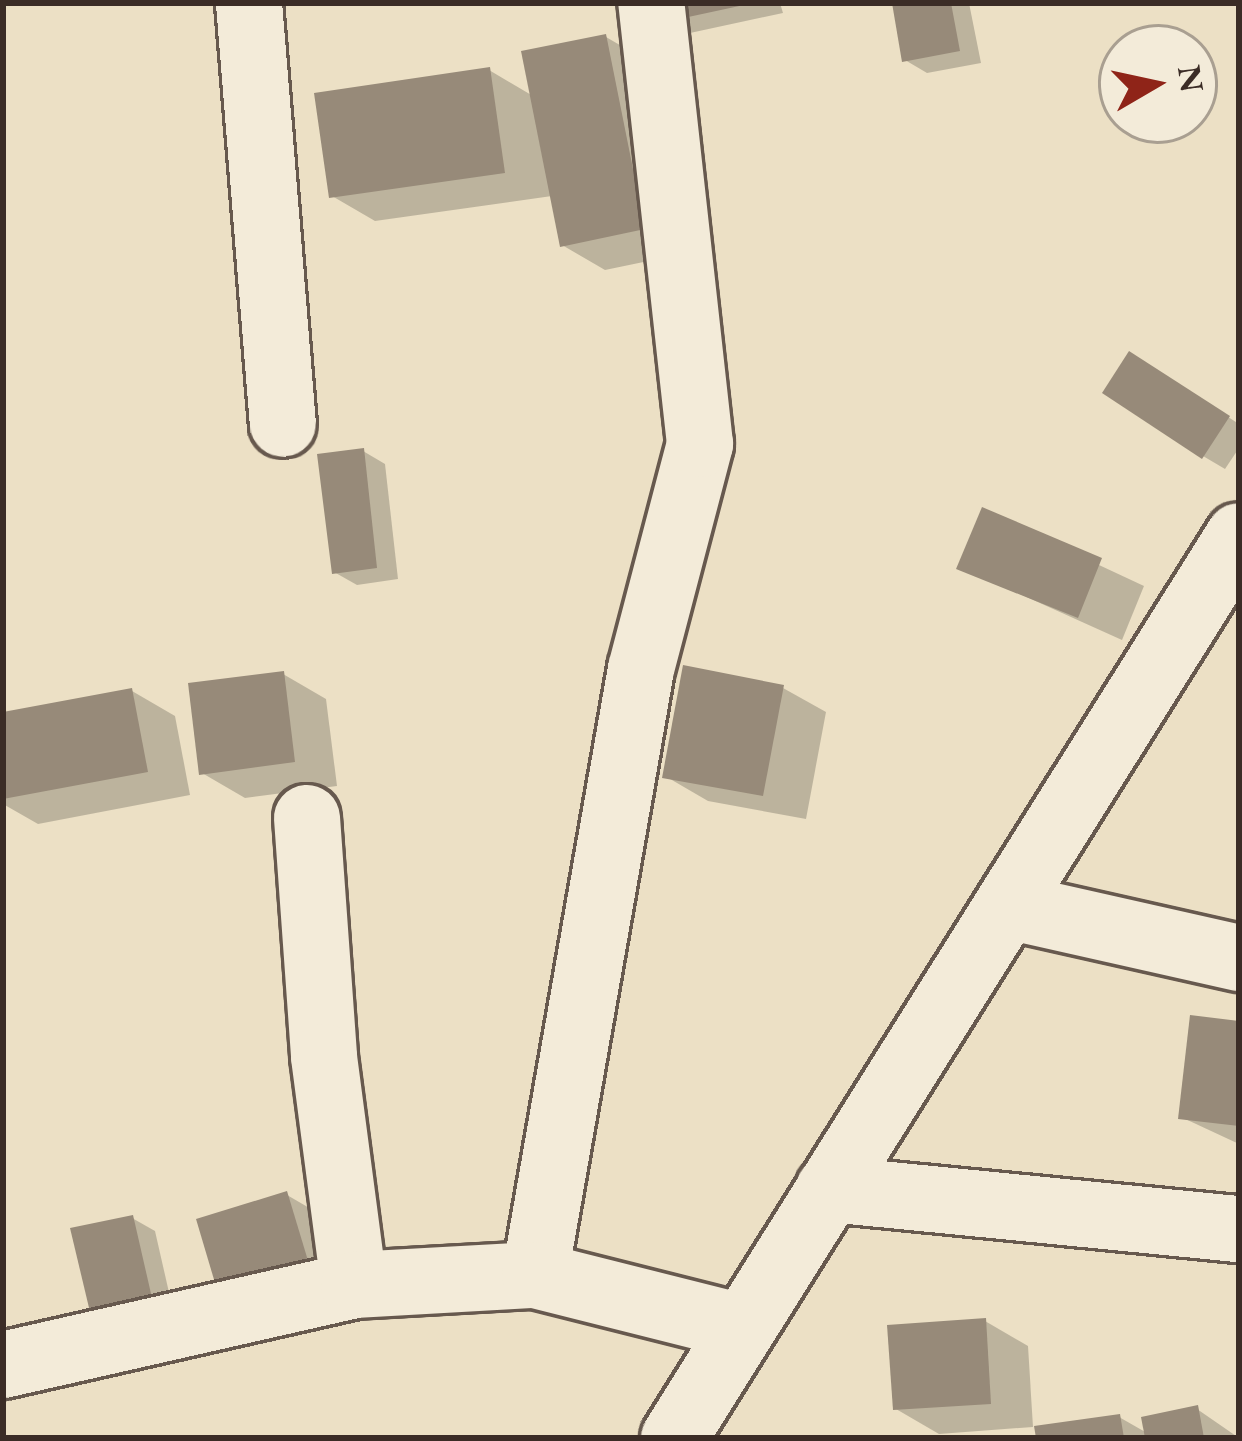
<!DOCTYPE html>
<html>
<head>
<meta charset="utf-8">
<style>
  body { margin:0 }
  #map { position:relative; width:1242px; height:1441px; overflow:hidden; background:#ece0c5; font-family:"EB Garamond",serif }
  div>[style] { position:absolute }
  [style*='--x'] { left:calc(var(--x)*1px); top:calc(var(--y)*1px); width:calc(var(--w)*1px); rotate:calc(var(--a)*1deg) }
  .shadow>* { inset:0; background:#0003 }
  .building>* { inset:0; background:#978a79 }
  .roads { filter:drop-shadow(3px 0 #67594e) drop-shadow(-3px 0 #67594e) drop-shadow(0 3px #67594e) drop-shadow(0 -3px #67594e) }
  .minor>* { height:66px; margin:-33px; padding:0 33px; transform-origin:33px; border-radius:33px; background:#f3ebd9 }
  span { translate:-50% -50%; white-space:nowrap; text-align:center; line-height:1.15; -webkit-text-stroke:12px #f3ebd9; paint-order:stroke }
  .frame { position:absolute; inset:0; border:6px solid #3b2c26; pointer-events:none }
  .north { position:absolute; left:1098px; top:24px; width:120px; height:120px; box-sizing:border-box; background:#f3ebd9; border:3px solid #a99f91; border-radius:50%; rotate:81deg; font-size:33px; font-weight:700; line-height:48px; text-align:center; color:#3b2c26 }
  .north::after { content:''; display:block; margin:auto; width:42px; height:54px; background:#8f2418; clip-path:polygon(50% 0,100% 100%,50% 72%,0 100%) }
</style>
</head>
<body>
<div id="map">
  <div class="shadow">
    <i style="clip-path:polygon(664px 3px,780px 3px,783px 13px,690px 33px,668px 20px)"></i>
    <i style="clip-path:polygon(895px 3px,969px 3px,981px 63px,927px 73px,905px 60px)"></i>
    <i style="clip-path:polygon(606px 37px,649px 62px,687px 253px,605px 270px,562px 245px,552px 196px,375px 221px,332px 196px,489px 70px,533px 96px)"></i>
    <i style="clip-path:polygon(1152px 368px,1239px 424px,1239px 448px,1225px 469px,1203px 456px)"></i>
    <i style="clip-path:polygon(363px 451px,385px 464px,398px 579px,357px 585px,334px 572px)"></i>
    <i style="clip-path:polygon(983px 511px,1144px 586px,1122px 640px,960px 567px)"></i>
    <i style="clip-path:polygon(283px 674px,326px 699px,337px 786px,245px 798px,202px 773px)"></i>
    <i style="clip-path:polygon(783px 688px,826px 712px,806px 819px,708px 801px,665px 776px)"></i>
    <i style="clip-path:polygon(132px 691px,175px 716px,190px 795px,38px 824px,3px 804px,3px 715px)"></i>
    <i style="clip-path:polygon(1239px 1024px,1239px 1144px,1181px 1117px)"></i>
    <i style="clip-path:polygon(287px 1195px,330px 1220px,350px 1288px,199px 1221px)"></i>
    <i style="clip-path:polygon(132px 1218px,155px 1231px,173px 1310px,115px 1323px)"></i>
    <i style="clip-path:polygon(985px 1321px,1028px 1346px,1033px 1427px,939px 1434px,896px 1409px)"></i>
    <i style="clip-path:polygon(1197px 1409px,1239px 1438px,1039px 1438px,1119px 1417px,1147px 1433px)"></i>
  </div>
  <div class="building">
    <i style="clip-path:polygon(661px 3px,744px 3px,744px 5px,665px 22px)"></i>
    <i style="clip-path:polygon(892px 3px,951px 3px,960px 51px,902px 62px)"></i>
    <i style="clip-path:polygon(606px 34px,645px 229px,560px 247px,521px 51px)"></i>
    <i style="clip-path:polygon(490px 67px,505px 173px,329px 198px,314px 93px)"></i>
    <i style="clip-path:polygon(1129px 351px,1230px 416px,1202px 459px,1102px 393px)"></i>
    <i style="clip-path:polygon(364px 448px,377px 568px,332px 574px,317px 454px)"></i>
    <i style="clip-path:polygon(982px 507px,1102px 558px,1078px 618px,956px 569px)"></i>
    <i style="clip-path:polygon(683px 665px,784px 685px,763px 796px,662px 778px)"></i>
    <i style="clip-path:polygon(284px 671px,295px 762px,199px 775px,188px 683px)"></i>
    <i style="clip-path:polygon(132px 688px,148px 772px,3px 799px,3px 712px)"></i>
    <i style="clip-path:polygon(1190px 1015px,1239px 1021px,1239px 1126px,1178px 1119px)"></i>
    <i style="clip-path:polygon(287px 1191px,309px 1264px,218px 1293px,196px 1219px)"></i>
    <i style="clip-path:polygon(133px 1215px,152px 1298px,90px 1312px,70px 1228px)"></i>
    <i style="clip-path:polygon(986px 1318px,991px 1404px,893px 1410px,887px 1325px)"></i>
    <i style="clip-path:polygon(1198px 1405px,1204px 1438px,1145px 1438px,1141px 1417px)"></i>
    <i style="clip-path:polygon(1120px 1414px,1124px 1438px,1036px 1438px,1034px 1426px)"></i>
  </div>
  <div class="roads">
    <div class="minor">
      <i style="--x:249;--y:3;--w:422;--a:85.4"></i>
      <i style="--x:307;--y:818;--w:240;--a:85.9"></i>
      <i style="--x:324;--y:1057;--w:230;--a:82.5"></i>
      <i style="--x:1008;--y:906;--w:237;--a:12.7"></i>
      <i style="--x:829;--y:1189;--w:412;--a:5.6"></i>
      <i style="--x:535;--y:1275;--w:615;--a:-80.08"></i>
      <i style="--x:641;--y:669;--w:233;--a:-75.3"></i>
      <i style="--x:700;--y:444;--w:444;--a:-96.3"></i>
      <i style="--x:3;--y:1365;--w:360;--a:-12.8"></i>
      <i style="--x:354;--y:1285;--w:181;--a:-3.2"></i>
      <i style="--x:535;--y:1275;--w:209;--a:14.1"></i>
      <i style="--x:674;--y:1438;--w:1064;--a:-57.94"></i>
    </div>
  </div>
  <div class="frame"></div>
  <div class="north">N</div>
</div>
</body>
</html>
